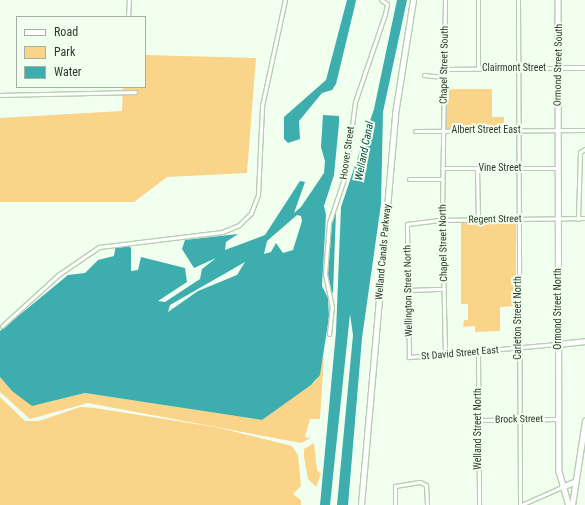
<!DOCTYPE html>
<html>
<head>
<meta charset="utf-8">
<style>
  body { margin:0 }
  #map { position:relative; width:585px; height:505px; overflow:hidden; background:#f1ffee; font-family:"Roboto Condensed",sans-serif }
  div>[style] { position:absolute }
  [style*='--x'] { left:calc(var(--x)*1px); top:calc(var(--y)*1px); width:calc(var(--w)*1px); rotate:calc(var(--a)*1deg) }
  .green>* { inset:0; background:#fad489 }
  .water>* { inset:0; background:#3dadae }
  .roads { filter:drop-shadow(1px 0 #b8ceb3) drop-shadow(-1px 0 #b8ceb3) drop-shadow(0 1px #b8ceb3) drop-shadow(0 -1px #b8ceb3) }
  .street>* { height:3px; margin:-1.5px; padding:0 1.5px; transform-origin:1.5px; border-radius:1.5px; background:#fff }
  .secondary>* { height:4.5px; margin:-2.25px; padding:0 2.25px; transform-origin:2.25px; border-radius:2.25px; background:#fff }
  span { translate:-50% -50%; white-space:nowrap; text-align:center; line-height:1.15; -webkit-text-stroke:4px #f1ffee; paint-order:stroke }
  .street-label { font-size:10px; color:#30392e }
  .water-label { font-size:11px; color:#094c4d; font-style:italic }
  .legend { position:absolute; left:16px; top:16px; width:130px; height:72px; box-sizing:border-box; background:#f1ffee; border:1px solid #a4b0a1; margin:0; padding:5px 7px; list-style:none; font-size:12px; color:#30392e }
  .legend li { display:flex; align-items:center; gap:8px; height:20px }
  .legend b { width:20px; border:1px solid #a4b0a1 }
</style>
</head>
<body>
<div id="map">
  <div class="green">
    <i style="clip-path:polygon(145px 55px,256px 58px,247px 173px,167px 177px,134px 202px,0 202px,0 118px,122px 111px,123px 87px,145px 87px)"></i>
    <i style="clip-path:polygon(445px 89px,492px 89px,492px 117px,504px 117px,504px 128px,446px 129px)"></i>
    <i style="clip-path:polygon(513px 220px,516px 224px,516px 306px,500px 307px,500px 331px,475px 332px,475px 326px,463px 327px,464px 320px,468px 320px,468px 304px,461px 304px,461px 223px)"></i>
    <i style="clip-path:polygon(324px 355px,320px 419px,310px 419px,305px 437px,311px 438px,301px 443px,88px 403px,30px 419px,0 392px,0 377px,12px 391px,40px 404px,85px 393px,262px 420px,316px 381px)"></i>
    <i style="clip-path:polygon(0 397px,25px 421px,39px 421px,80px 407px,95px 408px,215px 427px,292px 446px,298px 455px,301px 486px,293px 494px,301px 500px,301px 505px,0 505px)"></i>
    <i style="clip-path:polygon(314px 443px,317px 470px,321px 474px,316px 487px,308px 479px,304px 457px,304px 449px)"></i>
  </div>
  <div class="water">
    <i style="clip-path:polygon(347px 0,356px 0,355px 5px,336px 84px,332px 90px,322px 93px,299px 121px,300px 139px,288px 143px,284px 139px,284px 117px,326px 80px)"></i>
    <i style="clip-path:polygon(397px 0,407px 0,383px 112px,381px 204px,362px 338px,348px 505px,337px 505px,353px 335px,350px 314px,330px 505px,320px 505px,336px 332px,341px 207px,374px 109px)"></i>
    <i style="clip-path:polygon(evenodd,323px 115px,339px 116px,339px 123px,334px 175px,324px 206px,326px 215px,322px 286px,328px 298px,329px 317px,320px 375px,311px 385px,262px 420px,85px 393px,32px 406px,12px 391px,0 377px,0 331px,68px 275px,85px 273px,98px 260px,114px 256px,116px 244px,124px 242px,131px 248px,131px 271px,138px 270px,141px 257px,185px 268px,187px 282px,158px 301px,165px 302px,200px 279px,202px 269px,216px 258px,194px 268px,182px 249px,185px 240px,238px 234px,226px 242px,225px 250px,265px 235px,300px 181px,305px 182px,294px 213px,301px 207px,324px 173px,325px 161px,321px 147px,323px 115px,297px 215px,301px 216px,302px 221px,293px 250px,283px 253px,276px 243px,271px 252px,264px 254px,267px 241px,297px 215px,323px 115px,245px 262px,237px 275px,198px 291px,168px 312px,170px 305px,245px 262px)"></i>
    <i style="clip-path:polygon(335px 212px,336px 212px,333px 293px,327px 288px,328px 256px,331px 222px)"></i>
  </div>
  <div class="roads">
    <div class="street">
      <i style="--x:445;--y:0;--w:220;--a:90.8"></i>
      <i style="--x:442;--y:220;--w:135;--a:88.7"></i>
      <i style="--x:478;--y:0;--w:68;--a:90"></i>
      <i style="--x:518;--y:0;--w:505;--a:89.77"></i>
      <i style="--x:128;--y:17;--w:17;--a:-87"></i>
      <i style="--x:443;--y:69;--w:115;--a:-0.5"></i>
      <i style="--x:424;--y:75;--w:19;--a:6"></i>
      <i style="--x:0;--y:95;--w:135;--a:-1.3"></i>
      <i style="--x:415;--y:131;--w:170;--a:-0.3"></i>
      <i style="--x:442;--y:168;--w:116;--a:0"></i>
      <i style="--x:477;--y:168;--w:52;--a:88.9"></i>
      <i style="--x:409;--y:179;--w:33;--a:0"></i>
      <i style="--x:578;--y:219;--w:67;--a:-88.3"></i>
      <i style="--x:580;--y:152;--w:6;--a:-31"></i>
      <i style="--x:409;--y:290;--w:35;--a:-2"></i>
      <i style="--x:2;--y:326;--w:76;--a:-42.3"></i>
      <i style="--x:58;--y:275;--w:50;--a:-34.3"></i>
      <i style="--x:99;--y:247;--w:124;--a:-7"></i>
      <i style="--x:222;--y:232;--w:18;--a:-22"></i>
      <i style="--x:239;--y:225;--w:17;--a:-45"></i>
      <i style="--x:251;--y:213;--w:19;--a:-69"></i>
      <i style="--x:258;--y:195;--w:89;--a:-87.4"></i>
      <i style="--x:262;--y:106;--w:108;--a:-77.8"></i>
      <i style="--x:329;--y:334;--w:27;--a:-84"></i>
      <i style="--x:332;--y:307;--w:34;--a:-102"></i>
      <i style="--x:325;--y:274;--w:51;--a:-85.5"></i>
      <i style="--x:329;--y:223;--w:53;--a:-71.2"></i>
      <i style="--x:346;--y:173;--w:72;--a:-82.8"></i>
      <i style="--x:355;--y:102;--w:93;--a:-71.2"></i>
      <i style="--x:385;--y:14;--w:10;--a:-79"></i>
      <i style="--x:387;--y:4;--w:7;--a:-146"></i>
      <i style="--x:558;--y:344;--w:150;--a:175"></i>
      <i style="--x:409;--y:357;--w:133;--a:-90.9"></i>
      <i style="--x:407;--y:224;--w:35;--a:-7"></i>
      <i style="--x:442;--y:220;--w:143;--a:-0.8"></i>
      <i style="--x:478;--y:352;--w:153;--a:89.6"></i>
      <i style="--x:478;--y:420;--w:81;--a:-0.7"></i>
      <i style="--x:395;--y:505;--w:19;--a:-90"></i>
      <i style="--x:395;--y:486;--w:25;--a:-9"></i>
      <i style="--x:420;--y:482;--w:7;--a:27"></i>
      <i style="--x:426;--y:485;--w:20;--a:87"></i>
      <i style="--x:521;--y:505;--w:45;--a:-23.7"></i>
    </div>
    <div class="secondary">
      <i style="--x:558;--y:0;--w:471;--a:89.9"></i>
      <i style="--x:559;--y:471;--w:35;--a:74"></i>
      <i style="--x:558;--y:68;--w:27;--a:0"></i>
      <i style="--x:558;--y:344;--w:27;--a:-6"></i>
      <i style="--x:562;--y:487;--w:13;--a:-23"></i>
      <i style="--x:361;--y:505;--w:392;--a:-85"></i>
      <i style="--x:395;--y:114;--w:115;--a:-81"></i>
      <i style="--x:572;--y:505;--w:85;--a:-81.2"></i>
    </div>
  </div>
  <div class="street-label">
    <span style="left:444px;top:65px;rotate:-89deg">Chapel Street South</span>
    <span style="left:558px;top:65px;rotate:-89deg">Ormond Street South</span>
    <span style="left:514px;top:68px">Clairmont Street</span>
    <span style="left:486px;top:130px">Albert Street East</span>
    <span style="left:347px;top:153px;rotate:-82deg">Hoover Street</span>
    <span style="left:500px;top:168px">Vine Street</span>
    <span style="left:495px;top:219px;rotate:-1deg">Regent Street</span>
    <span style="left:443px;top:243px;rotate:-91deg">Chapel Street North</span>
    <span style="left:383px;top:252px;rotate:-85deg">Welland Canals Parkway</span>
    <span style="left:408px;top:291px;rotate:-91deg">Wellington Street North</span>
    <span style="left:558px;top:309px;rotate:-90deg">Ormond Street North</span>
    <span style="left:518px;top:318px;rotate:-90deg">Carleton Street North</span>
    <span style="left:460px;top:353px;rotate:-5deg">St David Street East</span>
    <span style="left:519px;top:419px;rotate:-1deg">Brock Street</span>
    <span style="left:478px;top:429px;rotate:-90deg">Welland Street North</span>
  </div>
  <div class="water-label">
    <span style="left:365px;top:151px;rotate:-79deg">Welland Canal</span>
  </div>
  <ul class="legend">
  <li><b style="height:5px;background:#fff"></b>Road</li>
  <li><b style="height:11px;background:#fad489"></b>Park</li>
  <li><b style="height:11px;background:#3dadae"></b>Water</li>
  </ul>
</div>
</body>
</html>
